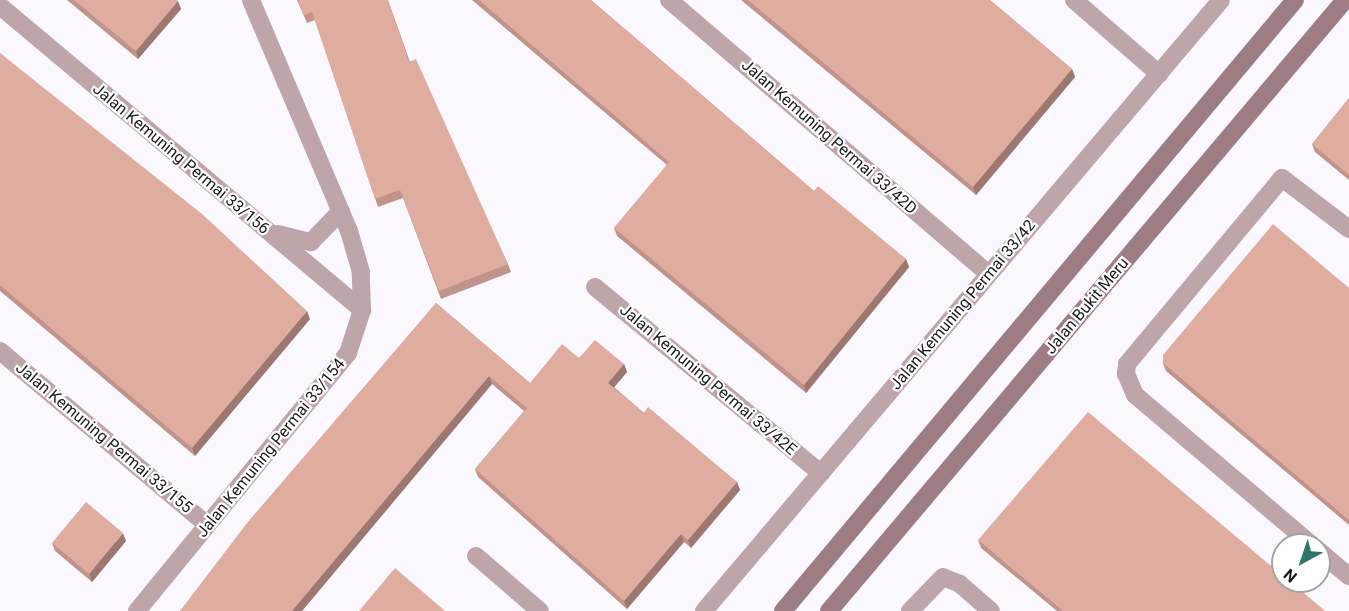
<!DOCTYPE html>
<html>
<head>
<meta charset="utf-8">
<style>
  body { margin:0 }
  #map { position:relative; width:1349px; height:611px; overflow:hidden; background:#fbf7fe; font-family:Roboto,sans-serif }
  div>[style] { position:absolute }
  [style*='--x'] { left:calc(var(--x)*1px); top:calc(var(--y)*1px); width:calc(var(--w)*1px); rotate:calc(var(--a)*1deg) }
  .street>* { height:18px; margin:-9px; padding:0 9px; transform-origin:9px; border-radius:9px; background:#bda5a9 }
  .secondary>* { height:18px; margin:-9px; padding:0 9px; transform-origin:9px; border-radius:9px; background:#9e7c83 }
  .wall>* { inset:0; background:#c0948a }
  .shaded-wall>* { inset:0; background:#9c7870 }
  .building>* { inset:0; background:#dfaca0 }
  span { translate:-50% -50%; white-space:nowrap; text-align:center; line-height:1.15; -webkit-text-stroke:4.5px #fff; paint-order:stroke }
  .street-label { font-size:16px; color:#1b191d }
  .north { position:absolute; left:1271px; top:533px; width:60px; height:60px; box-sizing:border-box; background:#fff; border:2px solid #a4a3a5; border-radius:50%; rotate:220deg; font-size:16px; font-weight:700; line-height:24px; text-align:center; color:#1b191d }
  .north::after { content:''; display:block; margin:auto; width:21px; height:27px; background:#30766d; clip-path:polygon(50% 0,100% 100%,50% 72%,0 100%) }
</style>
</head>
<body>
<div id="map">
  <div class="street">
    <i style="--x:669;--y:0;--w:421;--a:40.6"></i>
    <i style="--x:1074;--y:0;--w:113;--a:41"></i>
    <i style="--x:0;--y:6;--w:473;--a:40"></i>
    <i style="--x:278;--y:234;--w:34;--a:14"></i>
    <i style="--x:311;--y:242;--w:43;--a:-45.9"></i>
    <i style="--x:595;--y:287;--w:293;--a:39.5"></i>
    <i style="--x:0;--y:351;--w:270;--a:40"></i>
    <i style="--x:1312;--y:545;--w:232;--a:-139.7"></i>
    <i style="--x:1135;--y:395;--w:23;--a:-113"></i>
    <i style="--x:1126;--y:374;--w:10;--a:-84"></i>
    <i style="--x:1127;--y:364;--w:242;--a:-50.2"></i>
    <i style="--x:1282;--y:178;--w:84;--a:37.3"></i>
    <i style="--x:1319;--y:551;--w:39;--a:40"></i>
    <i style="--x:476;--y:556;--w:84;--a:40.7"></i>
    <i style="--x:137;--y:611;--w:333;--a:-50.7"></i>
    <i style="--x:348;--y:353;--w:45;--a:-72"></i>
    <i style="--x:362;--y:310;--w:38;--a:-92"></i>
    <i style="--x:361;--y:272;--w:43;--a:-106.3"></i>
    <i style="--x:349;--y:231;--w:251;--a:-113"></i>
    <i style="--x:704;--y:611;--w:800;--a:-49.76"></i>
    <i style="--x:910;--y:611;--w:47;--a:-45.9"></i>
    <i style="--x:943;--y:577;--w:18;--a:22"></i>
    <i style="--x:960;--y:584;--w:41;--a:41.1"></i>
  </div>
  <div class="secondary">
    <i style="--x:783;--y:611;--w:797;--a:-50.04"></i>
    <i style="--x:829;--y:611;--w:800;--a:-49.82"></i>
  </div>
  <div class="wall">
    <i style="clip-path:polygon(67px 0,177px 0,181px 9px,138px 59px)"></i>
    <i style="clip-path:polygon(297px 0,388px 0,410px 62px,508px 264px,511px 272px,441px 299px,403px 198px,378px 207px,315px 20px,307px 23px)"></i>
    <i style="clip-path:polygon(472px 0,591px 0,814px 191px,906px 259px,909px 267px,806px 393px,617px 236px,614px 228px,667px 165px)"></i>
    <i style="clip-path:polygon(741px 0,990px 0,1072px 69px,1075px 77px,976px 195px)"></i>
    <i style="clip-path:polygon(0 53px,310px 319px,195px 456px,0 291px)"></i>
    <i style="clip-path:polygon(1349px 98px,1349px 180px,1315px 152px,1312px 144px)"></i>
    <i style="clip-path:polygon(1349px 288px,1349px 525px,1166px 371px,1163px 363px)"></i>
    <i style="clip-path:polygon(436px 303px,530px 383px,579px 358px,624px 364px,627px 372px,614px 387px,644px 413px,737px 482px,740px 490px,691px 548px,684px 542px,627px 609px,478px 477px,475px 469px,524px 411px,492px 384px,302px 611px,180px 611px)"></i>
    <i style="clip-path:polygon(978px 540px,1325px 611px,1057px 611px,981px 548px)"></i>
    <i style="clip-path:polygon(126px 541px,92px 582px,55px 551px,52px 543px)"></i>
  </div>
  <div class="shaded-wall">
    <i style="clip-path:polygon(178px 1px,181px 9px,138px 59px,136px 51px)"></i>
    <i style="clip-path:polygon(1072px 69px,1075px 77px,976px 195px,973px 187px)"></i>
    <i style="clip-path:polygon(906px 259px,909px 267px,806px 393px,804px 385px)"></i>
    <i style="clip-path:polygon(307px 311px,310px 319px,195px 456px,192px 448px)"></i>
    <i style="clip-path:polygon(624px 364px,627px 372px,611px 391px,608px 383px)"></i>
    <i style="clip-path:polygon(489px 376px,492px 384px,302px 611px,292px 611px)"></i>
    <i style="clip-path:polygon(737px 482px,740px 490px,691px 548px,688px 540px)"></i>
    <i style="clip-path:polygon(123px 533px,126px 541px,92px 582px,89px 574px)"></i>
    <i style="clip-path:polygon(681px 534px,684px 542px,627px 609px,624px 601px)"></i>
  </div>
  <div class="building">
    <i style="clip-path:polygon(74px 0,177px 0,178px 1px,136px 51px)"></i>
    <i style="clip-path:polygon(298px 0,388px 0,409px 62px,416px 59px,508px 264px,439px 291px,400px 190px,375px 199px,312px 12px,304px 15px)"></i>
    <i style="clip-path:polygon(479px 0,591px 0,814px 191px,818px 186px,906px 259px,804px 385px,614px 228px,669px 162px)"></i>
    <i style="clip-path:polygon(748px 0,990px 0,1072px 69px,973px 187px)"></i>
    <i style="clip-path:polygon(0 53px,202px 214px,307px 311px,192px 448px,0 285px)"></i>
    <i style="clip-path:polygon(1349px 98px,1349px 175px,1312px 144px)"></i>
    <i style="clip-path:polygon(1273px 224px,1349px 288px,1349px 520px,1163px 363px,1163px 355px)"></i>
    <i style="clip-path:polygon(436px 303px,530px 383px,562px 344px,579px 358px,595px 340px,624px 364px,608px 383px,644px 413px,648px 407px,737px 482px,688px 540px,681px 534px,624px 601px,475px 469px,527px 408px,489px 376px,292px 611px,180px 611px,247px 523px)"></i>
    <i style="clip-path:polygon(1088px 412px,1283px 576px,1283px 581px,1290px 581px,1325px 611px,1063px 611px,978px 540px)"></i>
    <i style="clip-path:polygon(86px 502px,123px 533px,89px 574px,52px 543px)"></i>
    <i style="clip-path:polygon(395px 568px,445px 611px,359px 611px)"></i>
  </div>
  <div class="street-label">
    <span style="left:829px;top:137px;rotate:41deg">Jalan Kemuning Permai 33/42D</span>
    <span style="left:181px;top:159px;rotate:40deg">Jalan Kemuning Permai 33/156</span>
    <span style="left:963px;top:305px;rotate:-50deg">Jalan Kemuning Permai 33/42</span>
    <span style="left:1087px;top:306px;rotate:-50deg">Jalan Bukit Meru</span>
    <span style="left:708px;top:380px;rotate:40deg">Jalan Kemuning Permai 33/42E</span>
    <span style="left:104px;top:438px;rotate:40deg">Jalan Kemuning Permai 33/155</span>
    <span style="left:271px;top:448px;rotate:-51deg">Jalan Kemuning Permai 33/154</span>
  </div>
  <div class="north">N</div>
</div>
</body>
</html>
